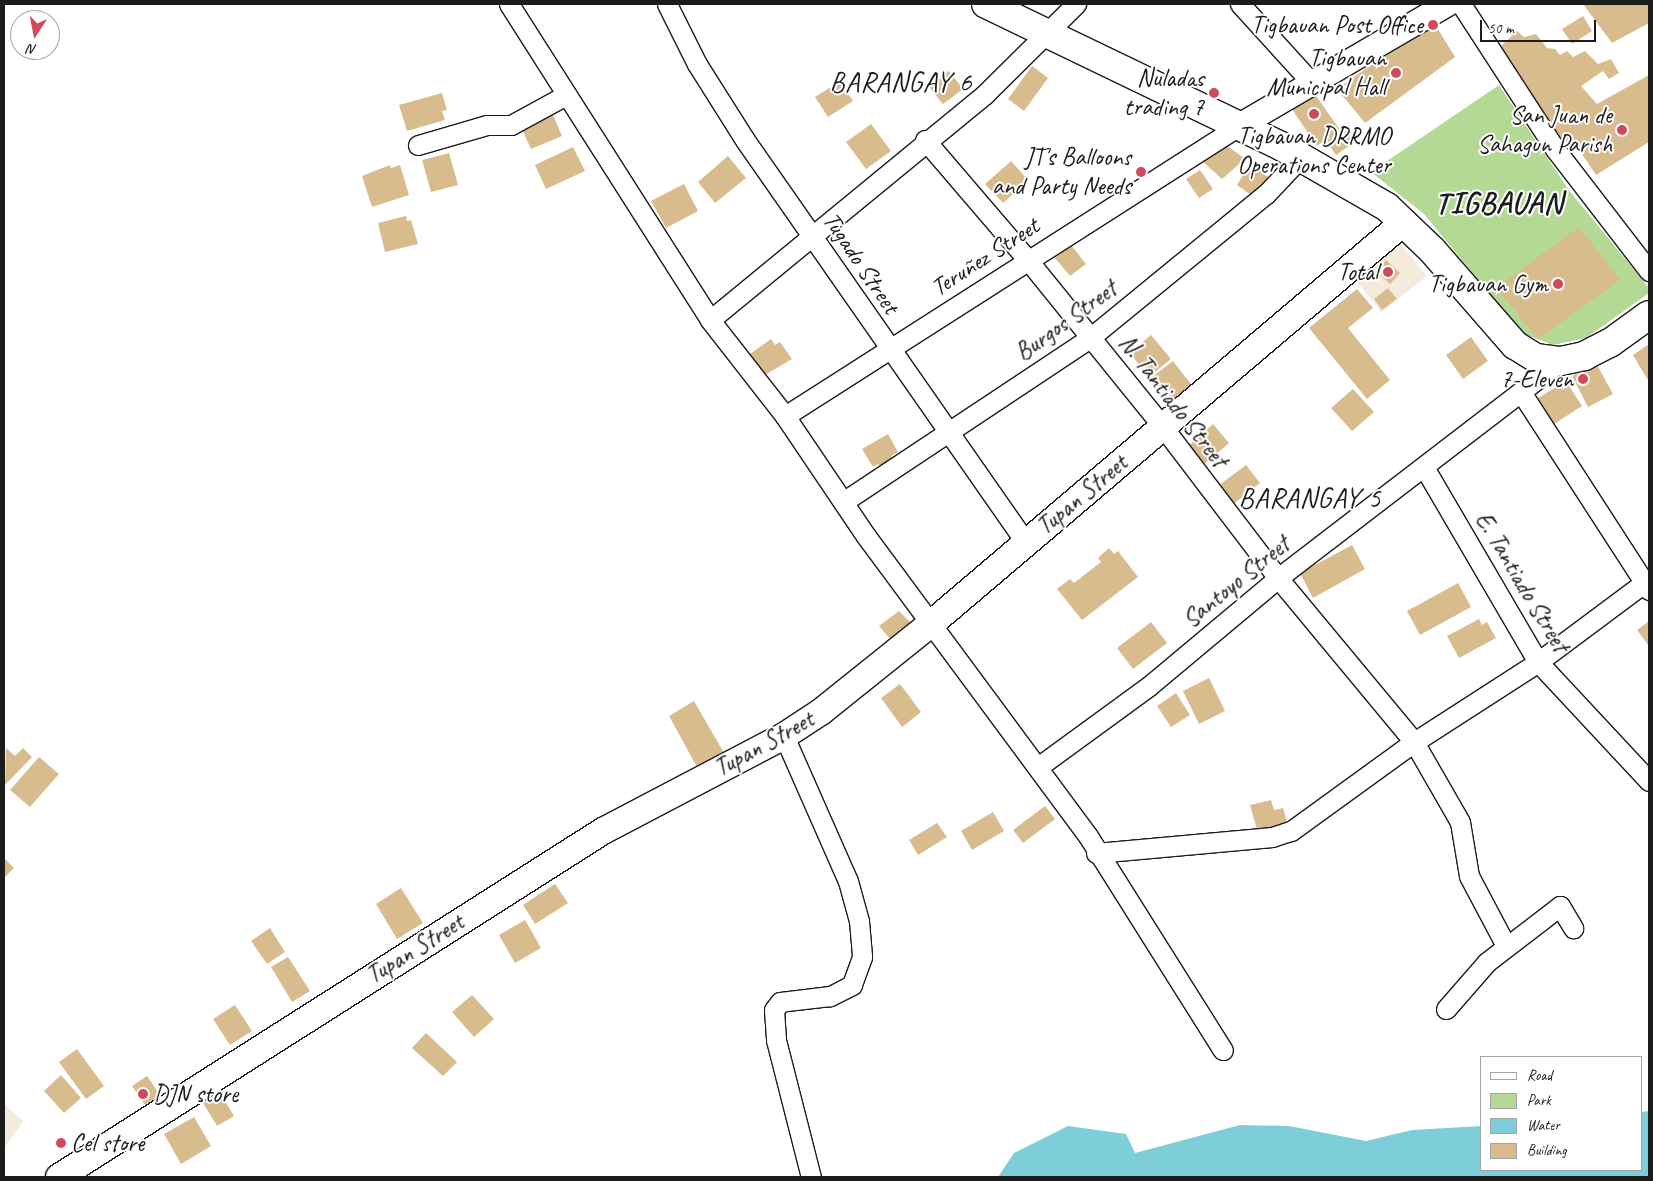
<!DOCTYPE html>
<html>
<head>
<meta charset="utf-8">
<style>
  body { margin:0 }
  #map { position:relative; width:1653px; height:1181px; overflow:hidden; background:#fff; font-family:Caveat,sans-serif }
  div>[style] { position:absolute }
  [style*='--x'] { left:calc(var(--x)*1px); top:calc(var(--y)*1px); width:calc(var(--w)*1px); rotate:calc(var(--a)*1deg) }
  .built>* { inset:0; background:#f4ebdd }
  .green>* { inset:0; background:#b3d994 }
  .water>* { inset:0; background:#7eced9 }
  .building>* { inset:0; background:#d9bc8d }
  .roads { filter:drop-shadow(1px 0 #1c1c1c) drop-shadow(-1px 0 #1c1c1c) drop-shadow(0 1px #1c1c1c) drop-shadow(0 -1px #1c1c1c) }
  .minor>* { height:19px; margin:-9.5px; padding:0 9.5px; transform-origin:9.5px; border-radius:9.5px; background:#fff }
  .tertiary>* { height:24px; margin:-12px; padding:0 12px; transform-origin:12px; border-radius:12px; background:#fff }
  .secondary>* { height:26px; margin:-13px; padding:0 13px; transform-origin:13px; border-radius:13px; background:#fff }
  .primary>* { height:28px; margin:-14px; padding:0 14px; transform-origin:14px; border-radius:14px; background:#fff }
  .dots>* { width:14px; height:14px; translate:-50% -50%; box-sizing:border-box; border:2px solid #fff; border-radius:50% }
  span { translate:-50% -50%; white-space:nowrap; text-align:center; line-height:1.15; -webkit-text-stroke:4px #fff; paint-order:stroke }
  .poi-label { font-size:25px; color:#1c1c1c }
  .right { translate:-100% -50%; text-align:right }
  .left { translate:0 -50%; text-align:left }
  .street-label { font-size:25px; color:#1c1c1c }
  .quarter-label { font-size:28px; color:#1c1c1c; letter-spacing:1px }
  .district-label { font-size:30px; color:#1c1c1c; font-weight:700; letter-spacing:1px }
  .frame { position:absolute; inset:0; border:5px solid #1c1c1c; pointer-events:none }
  .legend { position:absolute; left:1480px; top:1056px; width:162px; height:115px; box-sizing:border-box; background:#fff; border:1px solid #a4a4a4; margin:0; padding:6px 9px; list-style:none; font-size:15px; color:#1c1c1c }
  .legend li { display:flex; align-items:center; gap:10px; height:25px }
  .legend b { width:25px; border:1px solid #a4a4a4 }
  .north { position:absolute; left:10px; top:10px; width:50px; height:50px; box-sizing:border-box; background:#fff; border:1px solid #a4a4a4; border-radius:50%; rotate:191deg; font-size:14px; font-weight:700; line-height:20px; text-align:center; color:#1c1c1c }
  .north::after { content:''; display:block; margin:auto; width:18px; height:22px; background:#d1495b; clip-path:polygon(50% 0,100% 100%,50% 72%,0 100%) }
  .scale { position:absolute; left:1480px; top:20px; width:116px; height:22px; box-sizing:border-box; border:2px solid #1c1c1c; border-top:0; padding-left:6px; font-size:15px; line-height:18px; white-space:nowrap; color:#1c1c1c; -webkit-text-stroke:4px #fff; paint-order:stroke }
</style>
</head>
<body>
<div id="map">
  <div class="built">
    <i style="clip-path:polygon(1400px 243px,1427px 276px,1381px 312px,1354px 278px)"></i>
    <i style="clip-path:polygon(4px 1104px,23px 1121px,4px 1149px)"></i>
  </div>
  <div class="green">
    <i style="clip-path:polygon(1499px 85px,1568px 189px,1649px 288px,1649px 293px,1586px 338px,1553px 345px,1522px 333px,1424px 214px,1371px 172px)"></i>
  </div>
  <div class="water">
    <i style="clip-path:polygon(1649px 1111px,1649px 1177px,998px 1177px,1014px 1153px,1068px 1126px,1126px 1134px,1135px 1153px,1240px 1125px,1289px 1126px,1366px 1141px,1412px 1130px,1482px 1126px,1482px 1170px,1642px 1170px,1642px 1112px)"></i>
  </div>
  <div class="building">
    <i style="clip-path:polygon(1583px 4px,1649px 4px,1649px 23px,1612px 43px)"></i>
    <i style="clip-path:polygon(1583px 16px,1592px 31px,1572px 44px,1562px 29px)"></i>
    <i style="clip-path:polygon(1433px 21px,1455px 57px,1365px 123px,1337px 89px)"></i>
    <i style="clip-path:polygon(1517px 31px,1524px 37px,1536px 34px,1547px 48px,1555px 49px,1560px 55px,1567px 51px,1573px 57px,1585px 51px,1598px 64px,1611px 59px,1619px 73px,1609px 79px,1603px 71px,1581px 86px,1597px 104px,1649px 75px,1649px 142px,1596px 175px,1574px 142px,1565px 148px,1499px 48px)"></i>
    <i style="clip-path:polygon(1032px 66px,1048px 78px,1024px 111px,1008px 99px)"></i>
    <i style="clip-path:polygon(949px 71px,963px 89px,943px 104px,929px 87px)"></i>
    <i style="clip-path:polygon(840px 81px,853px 101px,828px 117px,815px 97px)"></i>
    <i style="clip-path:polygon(442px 93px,447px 110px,442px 111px,445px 120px,407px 131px,399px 105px)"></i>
    <i style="clip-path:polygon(1314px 93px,1340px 130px,1346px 126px,1356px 141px,1336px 155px,1325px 140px,1317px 146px,1291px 108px)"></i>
    <i style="clip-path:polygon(553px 115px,562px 136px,531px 149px,522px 129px)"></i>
    <i style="clip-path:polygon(871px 124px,891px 151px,866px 169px,846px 142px)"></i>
    <i style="clip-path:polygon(1225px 144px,1245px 159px,1222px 179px,1202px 161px)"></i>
    <i style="clip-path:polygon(573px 147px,585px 171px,546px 189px,535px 165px)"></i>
    <i style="clip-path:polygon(449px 153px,458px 185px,431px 192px,422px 160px)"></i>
    <i style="clip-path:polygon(728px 156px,746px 178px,715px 203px,698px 182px)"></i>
    <i style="clip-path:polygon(1011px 161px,1028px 180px,1003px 203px,985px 184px)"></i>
    <i style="clip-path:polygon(1250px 164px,1272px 180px,1258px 200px,1237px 185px)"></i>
    <i style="clip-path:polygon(390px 165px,391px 168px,400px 165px,409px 195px,372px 207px,362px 176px)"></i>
    <i style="clip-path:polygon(1200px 170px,1213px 189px,1199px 198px,1186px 179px)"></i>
    <i style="clip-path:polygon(684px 184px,698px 211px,666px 228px,651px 201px)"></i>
    <i style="clip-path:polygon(406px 216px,407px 221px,411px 220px,418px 244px,385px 252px,378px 223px)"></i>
    <i style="clip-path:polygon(1579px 227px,1620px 280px,1538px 339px,1496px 288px)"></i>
    <i style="clip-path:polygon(1071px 245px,1086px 264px,1070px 276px,1055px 258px)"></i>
    <i style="clip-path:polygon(1386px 260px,1400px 273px,1390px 284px,1376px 271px)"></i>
    <i style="clip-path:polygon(1388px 288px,1397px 299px,1382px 310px,1374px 299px)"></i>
    <i style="clip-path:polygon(1357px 289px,1373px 308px,1348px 328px,1390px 380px,1367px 399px,1309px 328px)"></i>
    <i style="clip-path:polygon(1151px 335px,1171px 359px,1149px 377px,1130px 353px)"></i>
    <i style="clip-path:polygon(1471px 337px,1488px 361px,1463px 379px,1446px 355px)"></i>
    <i style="clip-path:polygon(771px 339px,775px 345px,780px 342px,792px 359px,765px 375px,750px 354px)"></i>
    <i style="clip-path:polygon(1649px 344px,1649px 382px,1633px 355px)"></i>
    <i style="clip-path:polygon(1173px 361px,1194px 388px,1174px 404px,1152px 377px)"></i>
    <i style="clip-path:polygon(1596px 363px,1613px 394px,1588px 407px,1572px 376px)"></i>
    <i style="clip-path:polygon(1566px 381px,1582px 406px,1554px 424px,1538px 398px)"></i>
    <i style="clip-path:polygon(1353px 389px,1374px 412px,1352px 431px,1331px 408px)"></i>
    <i style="clip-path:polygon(1213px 424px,1229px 443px,1201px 467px,1185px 449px)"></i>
    <i style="clip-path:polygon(888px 434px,898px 452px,891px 456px,893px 460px,880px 467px,878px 464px,873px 467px,862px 449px)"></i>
    <i style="clip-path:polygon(1246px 465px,1260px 483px,1232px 505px,1218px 486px)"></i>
    <i style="clip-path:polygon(1352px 545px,1365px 569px,1313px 598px,1300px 573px)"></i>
    <i style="clip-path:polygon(1109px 548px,1114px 554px,1118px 551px,1138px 577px,1082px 620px,1057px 589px,1070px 579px,1074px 583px,1101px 562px,1098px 558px)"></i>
    <i style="clip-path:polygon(1458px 583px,1471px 607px,1420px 635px,1407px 611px)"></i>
    <i style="clip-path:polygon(899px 611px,912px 624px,892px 641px,879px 626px)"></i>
    <i style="clip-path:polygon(1479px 619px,1482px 625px,1487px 622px,1496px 638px,1459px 658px,1447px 636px)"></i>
    <i style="clip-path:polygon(1649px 621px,1649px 646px,1637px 630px)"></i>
    <i style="clip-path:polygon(1151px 622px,1167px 643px,1133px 669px,1117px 648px)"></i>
    <i style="clip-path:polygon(1209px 678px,1225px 711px,1199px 724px,1183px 691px)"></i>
    <i style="clip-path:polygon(900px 684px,921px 712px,902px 727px,881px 698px)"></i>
    <i style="clip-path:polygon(1176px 693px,1190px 715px,1171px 727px,1157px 706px)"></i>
    <i style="clip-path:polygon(694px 701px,724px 753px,697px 767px,669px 716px)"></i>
    <i style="clip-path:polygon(6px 748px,15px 756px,23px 748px,32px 757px,5px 785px)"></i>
    <i style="clip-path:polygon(39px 757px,59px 774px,30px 807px,10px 790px)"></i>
    <i style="clip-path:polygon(1271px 800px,1274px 810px,1283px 808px,1288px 825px,1258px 833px,1250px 805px)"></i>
    <i style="clip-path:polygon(1045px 806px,1055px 819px,1023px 843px,1013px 830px)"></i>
    <i style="clip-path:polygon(993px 812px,1004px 831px,972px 850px,961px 831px)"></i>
    <i style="clip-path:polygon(937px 823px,947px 837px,918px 855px,909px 840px)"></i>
    <i style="clip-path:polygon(4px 858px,14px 868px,4px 878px)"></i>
    <i style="clip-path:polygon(555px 884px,568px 903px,535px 924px,523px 905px)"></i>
    <i style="clip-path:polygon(401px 888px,423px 923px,397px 939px,376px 904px)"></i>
    <i style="clip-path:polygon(525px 920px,541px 948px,515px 963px,499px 935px)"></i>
    <i style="clip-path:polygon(270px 928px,285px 952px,267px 964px,251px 941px)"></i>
    <i style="clip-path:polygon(288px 957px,310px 991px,292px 1002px,271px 967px)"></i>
    <i style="clip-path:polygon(472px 995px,494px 1019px,474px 1037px,452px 1012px)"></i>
    <i style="clip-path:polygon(235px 1005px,252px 1031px,230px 1045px,213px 1019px)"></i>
    <i style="clip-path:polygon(426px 1033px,457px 1062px,443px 1076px,412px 1048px)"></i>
    <i style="clip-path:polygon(77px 1049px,104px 1086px,86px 1099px,59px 1062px)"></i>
    <i style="clip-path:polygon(61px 1075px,81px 1098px,64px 1113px,44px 1091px)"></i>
    <i style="clip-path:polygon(147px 1076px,160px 1095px,145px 1105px,132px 1086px)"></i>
    <i style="clip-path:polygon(220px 1093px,234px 1116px,217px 1126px,203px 1103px)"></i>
    <i style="clip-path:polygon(194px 1117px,211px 1146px,181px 1164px,164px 1134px)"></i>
  </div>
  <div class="roads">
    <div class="minor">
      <i style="--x:509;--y:4;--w:375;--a:57.5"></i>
      <i style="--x:710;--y:320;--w:122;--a:52"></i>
      <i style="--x:785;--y:416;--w:145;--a:56"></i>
      <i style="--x:866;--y:536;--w:373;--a:53.5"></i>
      <i style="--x:1088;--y:836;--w:253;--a:57.8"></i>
      <i style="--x:667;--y:4;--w:67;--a:63.4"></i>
      <i style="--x:697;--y:64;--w:90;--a:57.7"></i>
      <i style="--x:745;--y:140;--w:491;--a:55.1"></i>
      <i style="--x:1240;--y:4;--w:107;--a:47.7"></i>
      <i style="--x:1461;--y:4;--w:173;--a:57"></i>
      <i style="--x:1555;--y:149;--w:154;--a:52.4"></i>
      <i style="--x:925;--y:140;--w:157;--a:49.4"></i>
      <i style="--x:1027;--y:259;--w:216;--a:51"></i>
      <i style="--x:1163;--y:427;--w:190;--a:52.7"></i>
      <i style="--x:1278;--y:578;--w:213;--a:50.3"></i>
      <i style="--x:1414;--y:742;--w:92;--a:60.1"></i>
      <i style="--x:1460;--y:822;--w:55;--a:80.5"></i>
      <i style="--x:1469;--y:876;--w:79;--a:62.1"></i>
      <i style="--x:418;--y:145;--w:72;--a:-16.2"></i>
      <i style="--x:487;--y:125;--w:24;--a:0"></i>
      <i style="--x:511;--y:125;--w:63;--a:-28.6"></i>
      <i style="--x:710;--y:320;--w:356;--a:-39.4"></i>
      <i style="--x:985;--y:94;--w:128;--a:-44.7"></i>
      <i style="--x:1521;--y:392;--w:236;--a:57.1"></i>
      <i style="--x:785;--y:416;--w:539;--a:-32.57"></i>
      <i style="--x:1424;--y:467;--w:226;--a:59.7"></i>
      <i style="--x:1538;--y:662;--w:163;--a:47"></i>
      <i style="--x:843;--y:502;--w:298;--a:-33.6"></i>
      <i style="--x:1091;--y:337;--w:226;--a:-39.3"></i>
      <i style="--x:1266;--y:194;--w:51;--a:-46.6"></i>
      <i style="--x:784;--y:736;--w:158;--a:66.2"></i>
      <i style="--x:848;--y:881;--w:41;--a:74.6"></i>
      <i style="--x:859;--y:921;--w:36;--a:85"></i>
      <i style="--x:862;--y:957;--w:30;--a:110"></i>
      <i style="--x:852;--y:985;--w:25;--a:153"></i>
      <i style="--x:830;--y:996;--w:50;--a:173.2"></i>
      <i style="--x:780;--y:1002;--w:10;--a:127"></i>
      <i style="--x:774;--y:1010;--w:30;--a:86"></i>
      <i style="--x:776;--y:1040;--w:141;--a:75.7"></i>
      <i style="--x:1038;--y:767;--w:137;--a:-36.1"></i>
      <i style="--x:1149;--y:686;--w:168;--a:-39.9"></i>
      <i style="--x:1278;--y:578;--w:357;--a:-37.5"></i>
      <i style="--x:1096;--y:853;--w:177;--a:-5.2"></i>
      <i style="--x:1272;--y:837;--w:20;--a:-18"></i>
      <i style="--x:1291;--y:831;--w:152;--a:-35.9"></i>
      <i style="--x:1414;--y:742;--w:148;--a:-32.8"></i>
      <i style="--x:1538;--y:662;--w:132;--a:-36.7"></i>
      <i style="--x:1446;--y:1009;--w:62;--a:-48.9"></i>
      <i style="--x:1487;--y:962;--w:92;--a:-37.5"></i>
      <i style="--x:1560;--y:906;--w:26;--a:59"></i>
    </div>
    <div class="tertiary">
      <i style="--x:1239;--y:126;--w:242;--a:-30.3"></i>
    </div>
    <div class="secondary">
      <i style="--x:59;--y:1177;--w:645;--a:-32.46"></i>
      <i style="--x:603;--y:831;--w:204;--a:-27.7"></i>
      <i style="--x:784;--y:736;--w:45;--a:-33.3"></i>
      <i style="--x:822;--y:711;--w:141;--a:-38.7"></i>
      <i style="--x:932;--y:623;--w:619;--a:-40.35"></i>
    </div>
    <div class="primary">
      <i style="--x:986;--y:4;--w:327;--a:25.7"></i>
      <i style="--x:1281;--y:146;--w:122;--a:29.9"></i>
      <i style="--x:1387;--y:207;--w:62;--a:43.7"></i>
      <i style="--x:1432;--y:250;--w:126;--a:48.9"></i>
      <i style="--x:1515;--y:345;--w:25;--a:32"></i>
      <i style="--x:1536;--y:358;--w:25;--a:7"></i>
      <i style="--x:1561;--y:361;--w:24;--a:-12"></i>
      <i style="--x:1584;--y:356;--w:29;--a:-27"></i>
      <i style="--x:1610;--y:343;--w:48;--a:-35.7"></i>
    </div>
  </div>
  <div class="dots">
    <i style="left:1433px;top:25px;background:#d1495b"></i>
    <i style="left:1396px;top:73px;background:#d1495b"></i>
    <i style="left:1214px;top:93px;background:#d1495b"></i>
    <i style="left:1314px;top:114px;background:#d1495b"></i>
    <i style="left:1622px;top:130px;background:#d1495b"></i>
    <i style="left:1141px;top:172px;background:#d1495b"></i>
    <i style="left:1388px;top:272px;background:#d1495b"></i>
    <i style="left:1558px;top:284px;background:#d1495b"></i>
    <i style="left:1583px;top:379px;background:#d1495b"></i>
    <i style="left:143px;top:1094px;background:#d1495b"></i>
    <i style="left:61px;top:1143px;background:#d1495b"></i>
  </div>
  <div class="poi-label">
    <span class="right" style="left:1423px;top:25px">Tigbauan Post Office</span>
    <span class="right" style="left:1386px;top:73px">Tigbauan<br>Municipal Hall</span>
    <span class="right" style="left:1204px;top:93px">Nuladas<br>trading 7</span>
    <span class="right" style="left:1612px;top:130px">San Juan de<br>Sahagun Parish</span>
    <span style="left:1314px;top:151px">Tigbauan DRRMO<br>Operations Center</span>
    <span class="right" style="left:1131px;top:172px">JT's Balloons<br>and Party Needs</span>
    <span class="right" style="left:1378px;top:272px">Total</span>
    <span class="right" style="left:1548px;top:284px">Tigbauan Gym</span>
    <span class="right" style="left:1573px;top:379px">7-Eleven</span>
    <span class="left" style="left:153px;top:1094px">DJN store</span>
    <span class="left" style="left:71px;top:1143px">Cel store</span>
  </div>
  <div class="street-label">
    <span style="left:985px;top:257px;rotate:-33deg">Teruñez Street</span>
    <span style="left:861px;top:263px;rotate:56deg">Tugado Street</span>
    <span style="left:1066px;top:321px;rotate:-36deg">Burgos Street</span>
    <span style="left:1173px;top:401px;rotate:52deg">N. Tantiado Street</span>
    <span style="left:1082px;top:495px;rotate:-40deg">Tupan Street</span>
    <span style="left:1236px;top:582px;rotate:-39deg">Santoyo Street</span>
    <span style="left:1522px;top:582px;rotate:59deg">E. Tantiado Street</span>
    <span style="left:764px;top:744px;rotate:-29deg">Tupan Street</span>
    <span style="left:415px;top:949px;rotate:-32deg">Tupan Street</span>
  </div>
  <div class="quarter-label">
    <span style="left:901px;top:82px">BARANGAY 6</span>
    <span style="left:1310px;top:498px">BARANGAY 5</span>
  </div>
  <div class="district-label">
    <span style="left:1499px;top:203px">TIGBAUAN</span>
  </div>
  <div class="frame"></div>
  <ul class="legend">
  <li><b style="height:6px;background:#fff"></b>Road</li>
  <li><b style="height:14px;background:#b3d994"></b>Park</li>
  <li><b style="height:14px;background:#7eced9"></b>Water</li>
  <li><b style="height:14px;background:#d9bc8d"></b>Building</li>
  </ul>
  <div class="north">N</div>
  <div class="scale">50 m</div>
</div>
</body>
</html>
